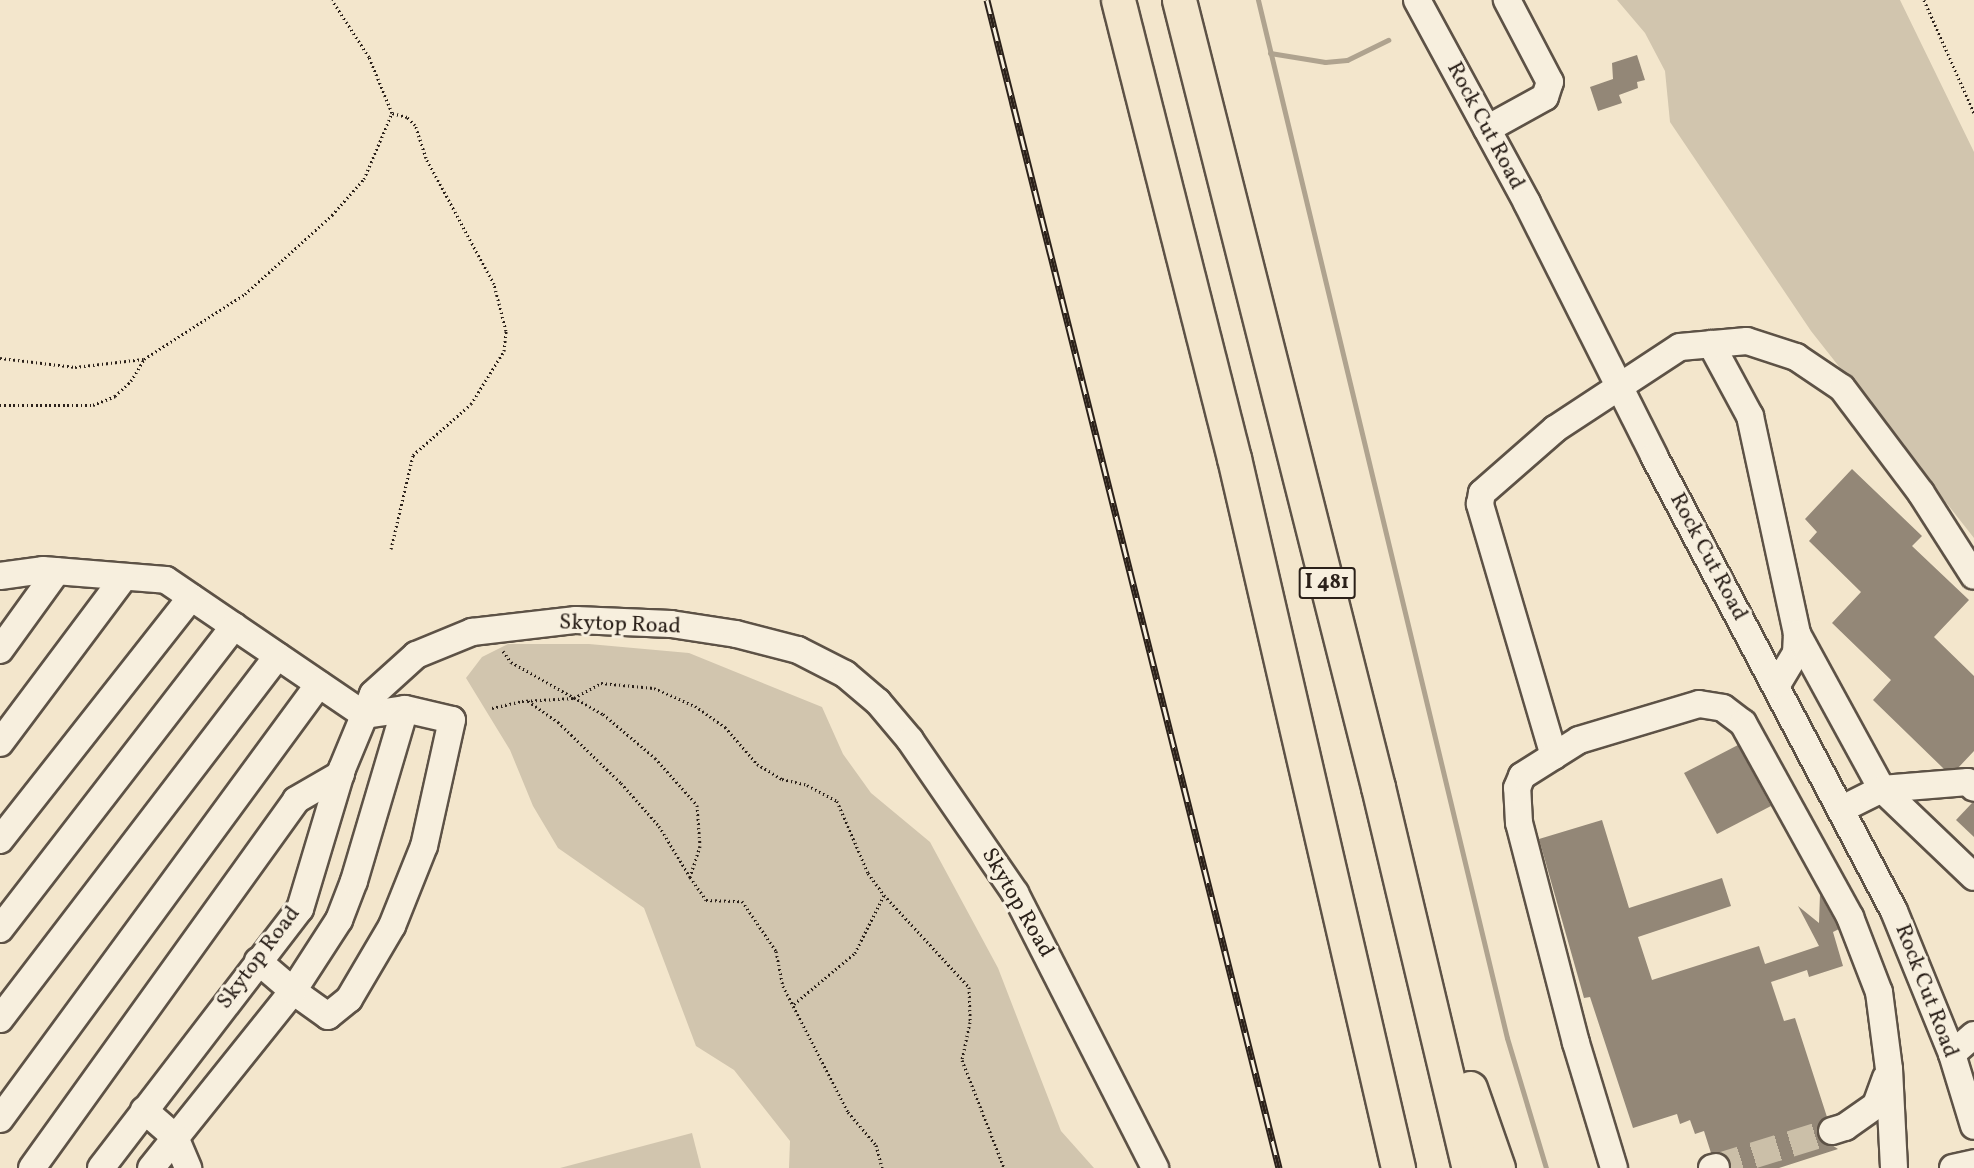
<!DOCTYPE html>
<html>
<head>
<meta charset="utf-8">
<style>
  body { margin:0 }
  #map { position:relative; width:1974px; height:1168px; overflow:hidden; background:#f3e6cc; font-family:Vollkorn,serif }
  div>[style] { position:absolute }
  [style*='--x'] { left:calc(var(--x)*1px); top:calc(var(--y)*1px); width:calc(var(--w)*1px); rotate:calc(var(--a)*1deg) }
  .green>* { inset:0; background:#d1c5ae }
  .stream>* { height:5px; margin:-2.5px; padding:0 2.5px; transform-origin:2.5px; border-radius:2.5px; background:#afa38f }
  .building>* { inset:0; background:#938777 }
  .minor-tunnel>* { height:26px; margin-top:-13px; transform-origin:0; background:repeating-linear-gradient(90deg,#cbbfa8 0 26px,transparent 0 39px) }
  .path>* { height:3px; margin-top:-1.5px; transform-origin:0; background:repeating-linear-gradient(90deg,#2b211a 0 1.5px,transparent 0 4.5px) }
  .roads { filter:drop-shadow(2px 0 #5d5246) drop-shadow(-2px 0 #5d5246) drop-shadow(0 2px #5d5246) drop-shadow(0 -2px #5d5246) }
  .minor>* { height:26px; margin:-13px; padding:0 13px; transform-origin:13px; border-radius:13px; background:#f7efde }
  .highway>* { height:33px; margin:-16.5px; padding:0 16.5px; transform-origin:16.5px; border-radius:16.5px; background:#f3e6cc }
  .rail>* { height:7px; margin-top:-3.5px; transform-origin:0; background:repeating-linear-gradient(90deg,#f7efde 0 14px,#2b211a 0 28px); box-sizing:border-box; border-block:2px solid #2b211a }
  span { translate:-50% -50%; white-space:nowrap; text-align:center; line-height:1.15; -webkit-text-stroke:6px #f7efde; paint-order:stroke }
  .shield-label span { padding:2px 4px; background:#f7efde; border:2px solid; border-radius:4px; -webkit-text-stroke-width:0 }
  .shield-label { font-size:21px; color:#2b211a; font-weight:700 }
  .street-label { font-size:22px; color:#2b211a }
</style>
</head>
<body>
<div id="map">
  <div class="green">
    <i style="clip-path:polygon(1617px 0,1900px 0,1974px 152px,1974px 538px,1811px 331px,1670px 122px,1665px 71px,1645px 33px)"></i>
    <i style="clip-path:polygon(508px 644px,589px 644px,689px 653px,822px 707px,843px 754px,871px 793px,930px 842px,998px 968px,1061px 1131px,1094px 1168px,789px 1168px,790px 1141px,734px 1070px,696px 1046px,644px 908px,558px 848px,533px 806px,510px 750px,466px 678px,482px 657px)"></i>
    <i style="clip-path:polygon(692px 1133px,701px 1168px,560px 1168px)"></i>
  </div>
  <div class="stream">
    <i style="--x:1258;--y:0;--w:1067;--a:76.51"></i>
    <i style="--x:1507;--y:1038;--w:136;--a:73.3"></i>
    <i style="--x:1270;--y:53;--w:56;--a:9.3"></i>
    <i style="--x:1325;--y:62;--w:22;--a:-5"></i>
    <i style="--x:1347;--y:60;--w:46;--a:-26"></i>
  </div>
  <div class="building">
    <i style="clip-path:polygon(1637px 55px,1645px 80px,1637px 82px,1638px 88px,1619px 95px,1622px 103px,1598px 111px,1590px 87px,1613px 79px,1612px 63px)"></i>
    <i style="clip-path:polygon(1852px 469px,1922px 536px,1912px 546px,1969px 600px,1934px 637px,1974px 676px,1974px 751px,1958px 768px,1944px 769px,1873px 700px,1891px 680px,1832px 623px,1861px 592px,1809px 541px,1817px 532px,1805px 519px)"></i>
    <i style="clip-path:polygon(1738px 745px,1771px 806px,1717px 834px,1684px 773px)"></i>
    <i style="clip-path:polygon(1972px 803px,1974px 803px,1974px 837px,1956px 820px)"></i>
    <i style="clip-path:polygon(1602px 820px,1629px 908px,1722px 878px,1731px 906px,1638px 937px,1652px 980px,1759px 946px,1765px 964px,1819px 946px,1798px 906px,1819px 923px,1820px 894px,1839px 929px,1833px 932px,1843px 966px,1809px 977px,1807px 970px,1771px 982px,1784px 1021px,1795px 1018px,1827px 1117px,1818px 1127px,1818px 1136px,1838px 1149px,1779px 1168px,1731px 1168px,1726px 1156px,1711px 1153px,1704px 1131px,1695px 1134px,1690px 1120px,1680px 1124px,1677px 1114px,1633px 1128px,1590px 997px,1584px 998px,1539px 839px)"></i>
  </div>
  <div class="minor-tunnel">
    <i style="--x:1716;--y:1167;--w:121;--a:-17.2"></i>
  </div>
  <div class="path">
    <i style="--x:1924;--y:0;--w:124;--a:66.1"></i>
    <i style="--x:0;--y:358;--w:76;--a:6.8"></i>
    <i style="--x:75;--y:367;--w:69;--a:-6.6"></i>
    <i style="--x:0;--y:405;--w:93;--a:0"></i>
    <i style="--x:93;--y:405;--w:24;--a:-22"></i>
    <i style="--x:115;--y:396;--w:22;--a:-43"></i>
    <i style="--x:131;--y:381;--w:26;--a:-59"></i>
    <i style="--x:144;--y:359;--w:120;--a:-32.8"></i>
    <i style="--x:245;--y:294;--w:118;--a:-42.2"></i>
    <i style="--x:332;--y:215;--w:48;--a:-48.4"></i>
    <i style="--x:364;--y:179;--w:72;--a:-67"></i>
    <i style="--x:392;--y:113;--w:61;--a:-112.3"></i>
    <i style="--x:369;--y:57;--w:68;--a:-123"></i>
    <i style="--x:391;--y:549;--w:97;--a:-76.8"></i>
    <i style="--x:413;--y:455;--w:77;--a:-41.3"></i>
    <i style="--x:471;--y:404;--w:62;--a:-58.1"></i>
    <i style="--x:504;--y:351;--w:20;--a:-84"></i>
    <i style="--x:506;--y:331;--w:49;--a:-104.3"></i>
    <i style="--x:494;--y:284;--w:143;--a:-118.4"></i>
    <i style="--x:426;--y:158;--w:35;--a:-108"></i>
    <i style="--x:415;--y:125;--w:11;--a:-135"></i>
    <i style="--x:407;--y:117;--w:16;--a:-165"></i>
    <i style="--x:503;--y:651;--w:14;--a:54"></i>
    <i style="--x:511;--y:662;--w:106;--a:29.5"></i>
    <i style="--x:603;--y:714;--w:68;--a:40.2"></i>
    <i style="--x:655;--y:758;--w:63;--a:48.2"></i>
    <i style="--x:697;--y:805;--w:41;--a:85.8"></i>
    <i style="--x:700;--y:846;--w:33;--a:108"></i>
    <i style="--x:690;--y:877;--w:28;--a:55"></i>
    <i style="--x:706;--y:900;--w:36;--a:2"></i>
    <i style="--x:742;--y:901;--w:60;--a:55.8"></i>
    <i style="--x:776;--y:951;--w:36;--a:79"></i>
    <i style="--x:783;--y:986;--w:142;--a:62.7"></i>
    <i style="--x:848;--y:1112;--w:43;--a:49.7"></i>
    <i style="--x:876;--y:1145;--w:24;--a:75"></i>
    <i style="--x:528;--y:701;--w:37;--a:35"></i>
    <i style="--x:558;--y:722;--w:88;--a:44.1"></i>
    <i style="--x:621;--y:783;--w:57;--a:48.5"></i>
    <i style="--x:659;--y:826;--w:60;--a:58.7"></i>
    <i style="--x:492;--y:708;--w:31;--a:-13"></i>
    <i style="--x:522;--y:701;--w:52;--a:-3.3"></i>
    <i style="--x:574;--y:698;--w:31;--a:-29"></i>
    <i style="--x:601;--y:683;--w:53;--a:5.4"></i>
    <i style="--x:654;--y:688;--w:45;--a:23.7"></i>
    <i style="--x:695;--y:706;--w:37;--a:35"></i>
    <i style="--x:725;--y:727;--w:49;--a:49.1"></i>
    <i style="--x:757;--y:764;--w:29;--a:31"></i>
    <i style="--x:782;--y:779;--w:26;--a:13"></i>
    <i style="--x:807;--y:785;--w:34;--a:28"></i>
    <i style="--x:837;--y:801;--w:78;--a:66.7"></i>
    <i style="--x:868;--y:873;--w:27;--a:54"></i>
    <i style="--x:884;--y:895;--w:125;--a:47.3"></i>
    <i style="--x:969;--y:987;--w:35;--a:88"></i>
    <i style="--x:970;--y:1022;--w:39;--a:102"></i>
    <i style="--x:962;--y:1060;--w:116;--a:68.7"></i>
    <i style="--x:794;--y:1004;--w:80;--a:-39.9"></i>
    <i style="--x:855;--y:953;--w:65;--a:-63.4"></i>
  </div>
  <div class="roads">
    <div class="minor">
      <i style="--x:1417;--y:0;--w:231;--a:61.5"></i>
      <i style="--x:1527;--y:203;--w:283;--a:63.3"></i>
      <i style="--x:1654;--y:456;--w:514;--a:62.19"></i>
      <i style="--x:1894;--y:911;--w:154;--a:67.9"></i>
      <i style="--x:1952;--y:1054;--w:75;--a:73"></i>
      <i style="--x:1487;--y:129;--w:66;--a:-28.9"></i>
      <i style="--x:1545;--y:97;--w:16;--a:-72"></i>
      <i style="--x:1550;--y:82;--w:93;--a:-117.7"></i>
      <i style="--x:1711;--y:344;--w:82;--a:61.6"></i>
      <i style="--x:1750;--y:416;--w:223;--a:77.8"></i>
      <i style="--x:1797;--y:634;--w:19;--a:93"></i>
      <i style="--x:1796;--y:653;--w:37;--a:121"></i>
      <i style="--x:0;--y:576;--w:43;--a:-7.9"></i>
      <i style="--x:43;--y:570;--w:123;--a:4.6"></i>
      <i style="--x:166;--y:580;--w:240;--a:34.2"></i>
      <i style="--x:365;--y:715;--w:40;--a:-8.5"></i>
      <i style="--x:405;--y:709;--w:48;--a:13.2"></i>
      <i style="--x:452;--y:720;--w:129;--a:102.5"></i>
      <i style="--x:424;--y:846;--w:86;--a:111.8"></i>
      <i style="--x:392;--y:926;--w:85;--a:120.5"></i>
      <i style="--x:349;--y:999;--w:27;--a:141"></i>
      <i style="--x:328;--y:1016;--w:43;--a:-144.5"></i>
      <i style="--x:293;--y:991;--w:227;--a:128.7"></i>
      <i style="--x:1797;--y:634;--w:177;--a:61.3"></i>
      <i style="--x:1882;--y:789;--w:127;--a:43.7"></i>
      <i style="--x:0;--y:650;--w:97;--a:-54.2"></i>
      <i style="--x:0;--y:743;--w:207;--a:-53.2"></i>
      <i style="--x:1554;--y:756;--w:263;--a:-106.4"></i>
      <i style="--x:1480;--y:504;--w:11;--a:-80"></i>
      <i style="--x:1482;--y:493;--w:97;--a:-41.2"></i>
      <i style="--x:1555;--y:429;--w:149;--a:-33.3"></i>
      <i style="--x:1680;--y:347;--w:67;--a:-5.1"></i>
      <i style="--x:1747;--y:341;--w:52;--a:18.1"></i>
      <i style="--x:1796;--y:357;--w:55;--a:34"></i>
      <i style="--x:1842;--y:388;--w:131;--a:53"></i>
      <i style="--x:1921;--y:493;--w:98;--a:57.4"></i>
      <i style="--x:1842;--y:809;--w:45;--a:-26.6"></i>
      <i style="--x:1882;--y:789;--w:86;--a:-4.7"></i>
      <i style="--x:1968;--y:782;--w:8;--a:45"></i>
      <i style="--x:0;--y:840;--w:309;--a:-51.8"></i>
      <i style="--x:0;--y:929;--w:383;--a:-52.3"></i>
      <i style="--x:258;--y:961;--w:46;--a:40.6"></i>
      <i style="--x:293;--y:991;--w:85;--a:-57.1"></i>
      <i style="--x:339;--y:920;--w:42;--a:-69"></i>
      <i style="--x:354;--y:881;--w:179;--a:-73.5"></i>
      <i style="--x:0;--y:1019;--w:457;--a:-52.6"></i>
      <i style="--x:1952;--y:1054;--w:29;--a:-41"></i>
      <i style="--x:144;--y:1110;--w:41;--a:41.1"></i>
      <i style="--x:175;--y:1137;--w:34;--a:67"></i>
      <i style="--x:0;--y:1119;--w:539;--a:-53.75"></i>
      <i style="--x:1832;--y:1131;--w:14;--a:-17"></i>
      <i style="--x:1845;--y:1127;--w:38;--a:-35"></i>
      <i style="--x:1876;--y:1105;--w:29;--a:-70"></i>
      <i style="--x:32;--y:1168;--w:453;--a:-54.3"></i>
      <i style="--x:296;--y:800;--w:52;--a:-30"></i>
      <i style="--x:101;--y:1168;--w:327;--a:-52.5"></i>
      <i style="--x:300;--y:909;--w:146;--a:-73.3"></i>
      <i style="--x:342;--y:769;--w:81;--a:-67.5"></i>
      <i style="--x:373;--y:694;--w:58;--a:-42.2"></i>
      <i style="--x:416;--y:655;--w:61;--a:-22.3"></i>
      <i style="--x:472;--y:632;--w:105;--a:-6.6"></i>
      <i style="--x:576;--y:620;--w:95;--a:2.4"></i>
      <i style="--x:671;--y:624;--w:66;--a:8.7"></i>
      <i style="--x:736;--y:634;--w:64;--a:14.5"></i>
      <i style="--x:798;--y:650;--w:53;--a:27.1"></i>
      <i style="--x:845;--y:674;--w:43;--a:40.3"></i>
      <i style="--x:878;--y:702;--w:50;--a:49.9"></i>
      <i style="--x:910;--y:740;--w:186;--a:55.5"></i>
      <i style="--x:1015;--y:893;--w:309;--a:63"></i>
      <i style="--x:1614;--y:1168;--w:131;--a:-106.9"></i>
      <i style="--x:1576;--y:1043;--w:227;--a:-104.5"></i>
      <i style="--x:1519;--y:823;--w:35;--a:-93"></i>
      <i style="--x:1517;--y:788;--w:13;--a:-67"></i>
      <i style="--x:1522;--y:776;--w:67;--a:-32.3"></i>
      <i style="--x:1579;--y:740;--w:125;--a:-16.7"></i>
      <i style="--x:1699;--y:704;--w:24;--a:9"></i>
      <i style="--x:1723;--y:708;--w:25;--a:37"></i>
      <i style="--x:1743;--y:723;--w:222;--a:61.1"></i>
      <i style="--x:1850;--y:917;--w:80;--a:68.9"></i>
      <i style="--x:1879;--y:992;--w:78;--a:82.6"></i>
      <i style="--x:1889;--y:1069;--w:99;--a:87.1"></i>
      <i style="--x:1712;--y:1168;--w:4;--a:-14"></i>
      <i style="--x:1953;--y:1168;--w:22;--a:-13"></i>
    </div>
    <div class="highway">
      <i style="--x:1118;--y:0;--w:472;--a:75.8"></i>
      <i style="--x:1234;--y:458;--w:729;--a:76.99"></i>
      <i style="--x:1179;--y:0;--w:812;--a:75.81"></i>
      <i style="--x:1378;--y:787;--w:392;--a:76.6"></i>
      <i style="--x:1470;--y:1088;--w:85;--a:70.7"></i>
    </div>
  </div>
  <div class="rail">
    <i style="--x:987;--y:0;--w:1204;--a:75.96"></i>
  </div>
  <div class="shield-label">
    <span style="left:1327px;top:583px">I 481</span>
  </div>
  <div class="street-label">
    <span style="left:1485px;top:126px;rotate:62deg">Rock Cut Road</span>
    <span style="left:1708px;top:557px;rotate:62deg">Rock Cut Road</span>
    <span style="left:620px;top:625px;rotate:2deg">Skytop Road</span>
    <span style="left:1017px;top:903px;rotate:60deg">Skytop Road</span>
    <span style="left:259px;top:958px;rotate:-53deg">Skytop Road</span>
    <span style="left:1926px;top:991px;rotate:69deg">Rock Cut Road</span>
  </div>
</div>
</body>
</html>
